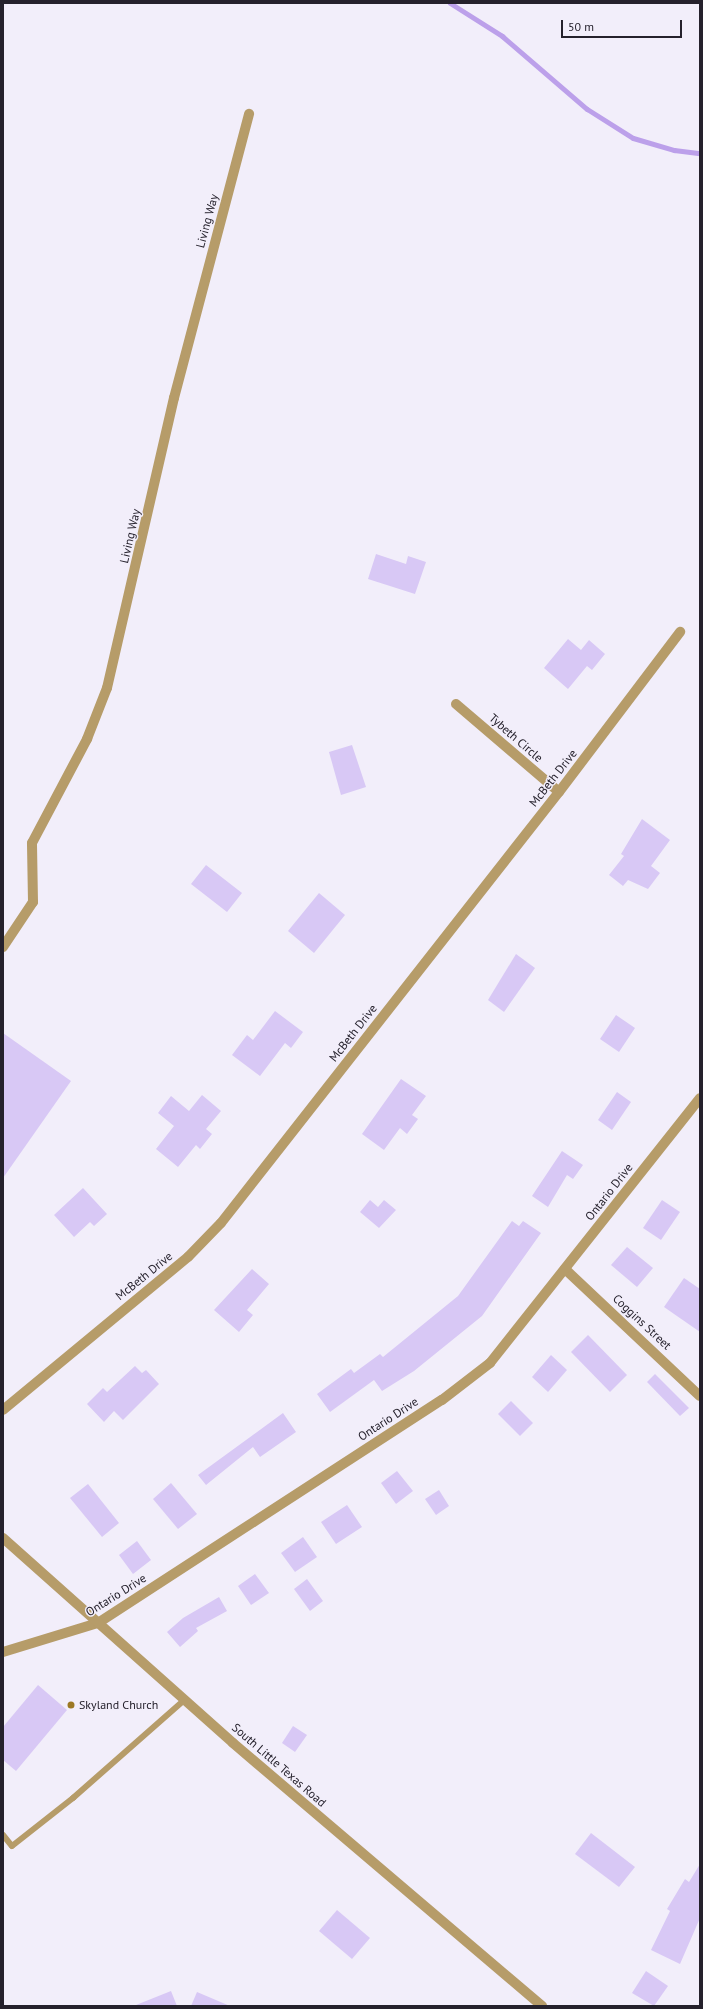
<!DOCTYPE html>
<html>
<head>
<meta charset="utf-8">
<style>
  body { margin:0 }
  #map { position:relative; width:703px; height:2009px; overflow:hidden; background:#f2eefa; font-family:"PT Sans",sans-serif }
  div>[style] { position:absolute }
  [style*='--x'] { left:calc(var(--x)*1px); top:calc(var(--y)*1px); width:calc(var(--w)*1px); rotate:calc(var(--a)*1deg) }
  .stream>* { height:5px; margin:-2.5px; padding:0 2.5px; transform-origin:2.5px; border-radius:2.5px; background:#bca0ea }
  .building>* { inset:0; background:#d8c8f5 }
  .service>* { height:6px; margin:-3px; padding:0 3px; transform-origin:3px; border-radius:3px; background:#b69c69 }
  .minor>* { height:10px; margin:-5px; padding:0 5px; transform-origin:5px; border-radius:5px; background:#b69c69 }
  .tertiary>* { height:10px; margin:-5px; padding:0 5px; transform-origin:5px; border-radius:5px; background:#b69c69 }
  .dots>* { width:11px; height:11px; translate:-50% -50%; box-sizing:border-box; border:2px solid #f2eefa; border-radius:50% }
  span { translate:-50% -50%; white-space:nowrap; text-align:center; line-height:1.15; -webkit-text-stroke:3px #f2eefa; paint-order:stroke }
  .street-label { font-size:12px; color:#25212c }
  .poi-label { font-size:12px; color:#25212c }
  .left { translate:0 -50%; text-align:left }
  .frame { position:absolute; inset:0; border:4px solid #25212c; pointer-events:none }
  .scale { position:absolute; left:561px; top:20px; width:121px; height:18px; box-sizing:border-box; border:2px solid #25212c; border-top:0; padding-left:5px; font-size:12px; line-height:14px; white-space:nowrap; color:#25212c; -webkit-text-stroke:3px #f2eefa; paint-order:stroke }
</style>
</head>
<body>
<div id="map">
  <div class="stream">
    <i style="--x:450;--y:3;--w:62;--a:32.4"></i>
    <i style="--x:502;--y:36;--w:112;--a:40.7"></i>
    <i style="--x:587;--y:109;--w:54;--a:32.2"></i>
    <i style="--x:633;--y:138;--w:43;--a:16.3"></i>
    <i style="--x:674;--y:150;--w:26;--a:7"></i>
  </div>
  <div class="building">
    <i style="clip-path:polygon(376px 554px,406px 564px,408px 556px,426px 562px,415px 594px,368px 579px)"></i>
    <i style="clip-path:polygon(568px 639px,581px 650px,589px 640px,605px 654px,592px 670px,587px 666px,568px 689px,544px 668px)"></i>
    <i style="clip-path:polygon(352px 745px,366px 787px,341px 795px,329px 752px)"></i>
    <i style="clip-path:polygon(642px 819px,670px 840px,651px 866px,660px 873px,648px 889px,628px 880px,623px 886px,609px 875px,624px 856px,621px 854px)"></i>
    <i style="clip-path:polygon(206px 865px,242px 893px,227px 912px,191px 884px)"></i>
    <i style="clip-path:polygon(319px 893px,345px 915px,314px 953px,288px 931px)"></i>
    <i style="clip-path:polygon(516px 954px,535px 968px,504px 1012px,488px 1000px)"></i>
    <i style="clip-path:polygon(275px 1011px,303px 1032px,291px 1048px,285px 1043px,260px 1076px,232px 1055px,247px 1035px,253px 1040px)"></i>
    <i style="clip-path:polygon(616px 1015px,635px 1028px,619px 1052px,600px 1039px)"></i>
    <i style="clip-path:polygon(3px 1033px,71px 1081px,3px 1178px)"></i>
    <i style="clip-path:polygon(401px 1079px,426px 1096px,412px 1115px,418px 1119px,407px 1134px,400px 1128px,384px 1150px,362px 1134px)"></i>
    <i style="clip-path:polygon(617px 1092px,631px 1102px,612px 1130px,598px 1120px)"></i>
    <i style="clip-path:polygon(202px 1095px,221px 1111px,206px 1129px,212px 1134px,200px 1149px,196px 1145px,178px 1167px,156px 1149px,174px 1126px,158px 1113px,171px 1096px,189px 1111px)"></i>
    <i style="clip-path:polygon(562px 1151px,583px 1165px,573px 1179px,567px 1175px,548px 1207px,532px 1196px)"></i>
    <i style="clip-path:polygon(83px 1188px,107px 1214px,94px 1226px,90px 1222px,74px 1237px,54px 1215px)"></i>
    <i style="clip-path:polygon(370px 1200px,378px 1207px,384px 1200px,396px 1210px,379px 1228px,360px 1212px)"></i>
    <i style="clip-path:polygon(662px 1200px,680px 1212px,661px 1240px,643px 1228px)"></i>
    <i style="clip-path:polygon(512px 1221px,519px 1226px,523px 1221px,541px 1233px,482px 1316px,414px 1371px,382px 1391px,374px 1380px,330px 1412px,317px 1394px,351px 1369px,354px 1373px,380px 1354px,383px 1357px,458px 1296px)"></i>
    <i style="clip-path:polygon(627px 1247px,653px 1268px,637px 1287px,611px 1265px)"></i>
    <i style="clip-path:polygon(252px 1269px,269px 1284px,247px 1310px,253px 1315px,239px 1332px,214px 1310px)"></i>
    <i style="clip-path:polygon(684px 1278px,700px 1289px,700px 1332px,664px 1307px)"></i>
    <i style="clip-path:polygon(588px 1335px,627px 1375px,610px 1392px,571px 1352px)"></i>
    <i style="clip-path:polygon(551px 1355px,567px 1370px,548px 1392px,532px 1377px)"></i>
    <i style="clip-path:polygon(135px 1366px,142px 1373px,146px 1370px,159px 1384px,123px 1420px,114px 1411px,104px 1422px,87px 1404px,103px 1388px,107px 1392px)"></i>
    <i style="clip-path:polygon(655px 1374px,689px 1408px,680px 1416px,647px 1382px)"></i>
    <i style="clip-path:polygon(511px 1401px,533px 1423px,520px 1436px,498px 1414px)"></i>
    <i style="clip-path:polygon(283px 1413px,296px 1432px,260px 1457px,253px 1447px,206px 1485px,198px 1475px)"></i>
    <i style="clip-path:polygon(397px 1471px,413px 1491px,396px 1504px,381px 1483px)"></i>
    <i style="clip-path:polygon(171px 1483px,197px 1514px,178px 1529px,153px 1499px)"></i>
    <i style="clip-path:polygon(88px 1484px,119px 1523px,102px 1537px,70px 1498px)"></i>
    <i style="clip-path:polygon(439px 1490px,449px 1506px,436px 1515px,425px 1499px)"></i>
    <i style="clip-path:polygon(347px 1505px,362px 1527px,336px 1544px,321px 1522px)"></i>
    <i style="clip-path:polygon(303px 1537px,317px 1557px,295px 1572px,281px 1553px)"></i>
    <i style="clip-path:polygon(137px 1541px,151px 1560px,133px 1574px,119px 1555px)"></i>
    <i style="clip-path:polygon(255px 1574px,269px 1593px,251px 1605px,238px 1586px)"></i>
    <i style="clip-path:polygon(307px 1579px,323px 1601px,310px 1611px,294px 1589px)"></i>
    <i style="clip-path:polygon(219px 1597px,227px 1611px,196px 1628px,198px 1631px,180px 1647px,167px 1632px,183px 1618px)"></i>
    <i style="clip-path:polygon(38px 1685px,67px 1710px,16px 1771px,3px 1760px,3px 1727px)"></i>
    <i style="clip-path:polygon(293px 1726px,307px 1735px,295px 1752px,282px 1743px)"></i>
    <i style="clip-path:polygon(591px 1833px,635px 1867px,619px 1887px,575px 1854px)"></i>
    <i style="clip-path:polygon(700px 1864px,700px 1918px,680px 1964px,651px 1950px,670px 1911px,667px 1909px,685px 1879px,689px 1882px)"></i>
    <i style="clip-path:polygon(337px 1910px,370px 1938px,352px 1959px,319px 1931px)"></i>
    <i style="clip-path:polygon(646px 1971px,668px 1986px,654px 2006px,632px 1993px)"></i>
    <i style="clip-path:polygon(171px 1991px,177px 2006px,136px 2006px,136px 2005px)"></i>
    <i style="clip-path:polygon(197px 1992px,230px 2006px,191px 2006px)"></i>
  </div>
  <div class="service">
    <i style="--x:3;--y:1835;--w:14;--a:51"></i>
    <i style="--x:12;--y:1846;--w:78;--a:-38.2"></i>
    <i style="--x:73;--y:1798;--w:148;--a:-41.4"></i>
  </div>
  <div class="minor">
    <i style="--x:456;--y:704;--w:135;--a:40.5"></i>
    <i style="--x:3;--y:947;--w:54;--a:-56.3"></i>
    <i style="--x:33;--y:902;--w:59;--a:-91"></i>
    <i style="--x:32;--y:843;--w:118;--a:-62.1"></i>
    <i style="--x:87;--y:739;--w:55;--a:-68.6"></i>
    <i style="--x:107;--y:688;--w:298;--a:-77"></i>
    <i style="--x:174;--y:398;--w:294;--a:-75.2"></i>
    <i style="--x:565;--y:1269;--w:185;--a:43.3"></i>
    <i style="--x:3;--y:1410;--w:240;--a:-39.6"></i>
    <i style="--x:188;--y:1257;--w:47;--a:-45.9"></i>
    <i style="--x:221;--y:1223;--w:548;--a:-51.9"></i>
    <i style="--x:559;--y:792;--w:201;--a:-52.9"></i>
    <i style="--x:3;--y:1652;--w:99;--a:-17"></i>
    <i style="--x:98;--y:1623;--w:410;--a:-33"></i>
    <i style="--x:442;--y:1400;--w:61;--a:-37.6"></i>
    <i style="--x:490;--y:1363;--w:338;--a:-51.6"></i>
  </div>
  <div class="tertiary">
    <i style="--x:3;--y:1538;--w:308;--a:41.7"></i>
    <i style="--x:233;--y:1743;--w:406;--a:40.4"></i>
  </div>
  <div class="dots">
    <i style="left:71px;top:1705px;background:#9c7823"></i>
  </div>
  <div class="street-label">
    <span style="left:207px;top:221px;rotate:-75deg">Living Way</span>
    <span style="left:130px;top:536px;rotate:-77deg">Living Way</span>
    <span style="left:516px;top:738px;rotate:41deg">Tybeth Circle</span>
    <span style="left:553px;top:778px;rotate:-52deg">McBeth Drive</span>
    <span style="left:353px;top:1033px;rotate:-52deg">McBeth Drive</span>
    <span style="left:609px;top:1192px;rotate:-52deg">Ontario Drive</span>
    <span style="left:144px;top:1276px;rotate:-39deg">McBeth Drive</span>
    <span style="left:642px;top:1322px;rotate:43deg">Coggins Street</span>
    <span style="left:388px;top:1419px;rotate:-33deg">Ontario Drive</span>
    <span style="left:116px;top:1595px;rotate:-32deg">Ontario Drive</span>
    <span style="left:279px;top:1765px;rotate:41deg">South Little Texas Road</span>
  </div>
  <div class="poi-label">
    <span class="left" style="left:79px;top:1705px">Skyland Church</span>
  </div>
  <div class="frame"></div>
  <div class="scale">50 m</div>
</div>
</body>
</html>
